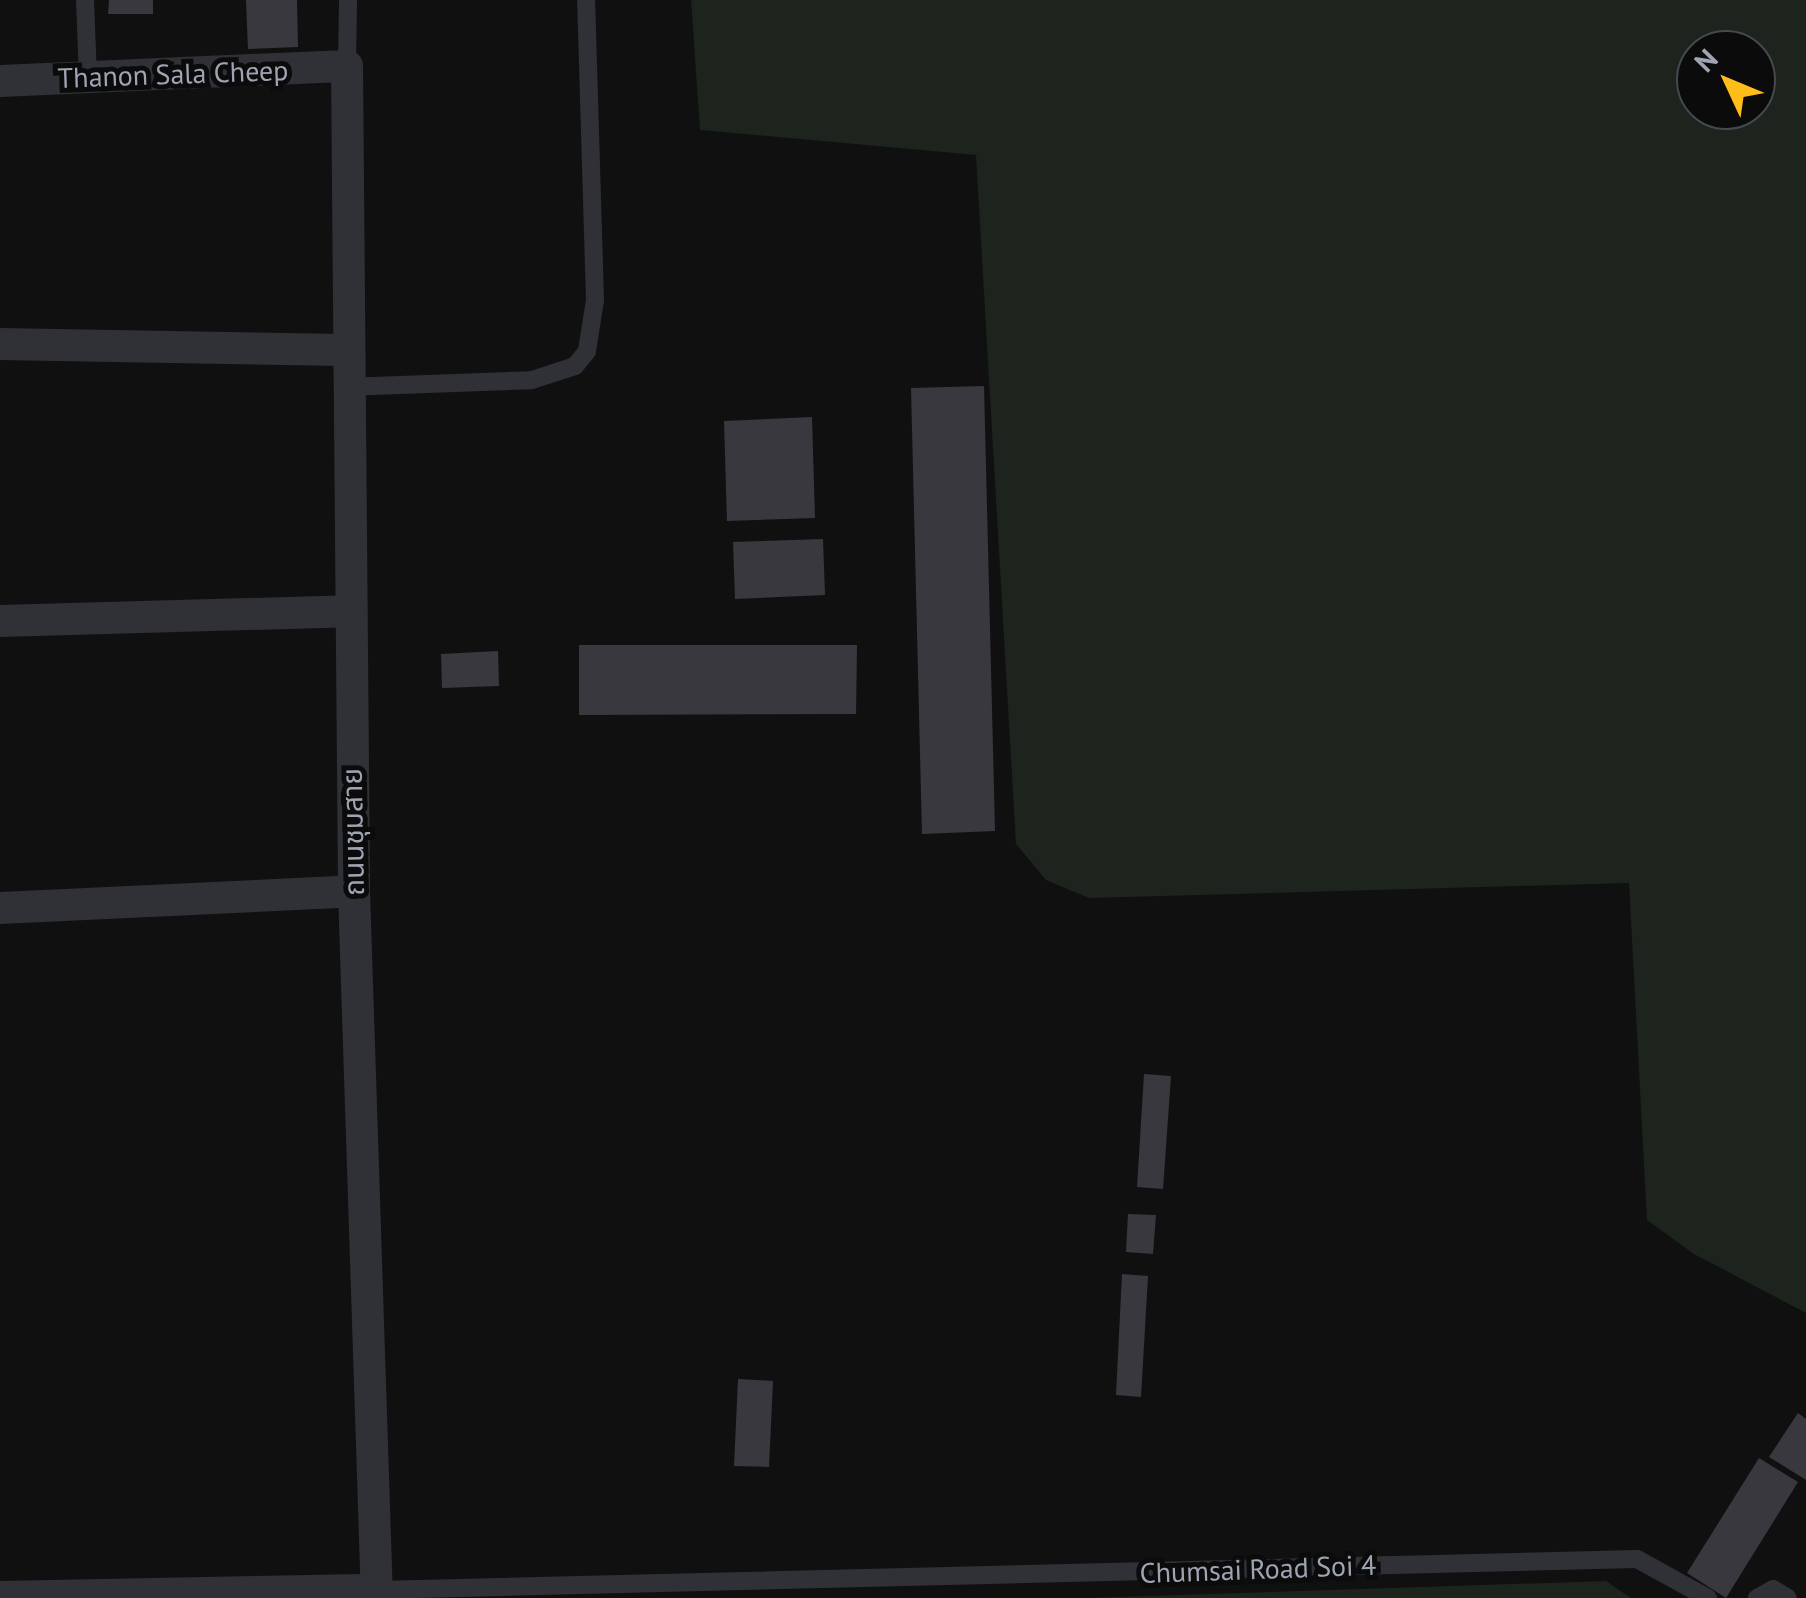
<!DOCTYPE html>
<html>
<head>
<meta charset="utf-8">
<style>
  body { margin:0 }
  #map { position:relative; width:1806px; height:1598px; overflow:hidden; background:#101011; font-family:"PT Sans","Noto Sans Thai",sans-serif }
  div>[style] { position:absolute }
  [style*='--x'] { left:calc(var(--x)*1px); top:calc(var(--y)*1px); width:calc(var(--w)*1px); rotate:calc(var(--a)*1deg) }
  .green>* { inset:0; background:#1c241d }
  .building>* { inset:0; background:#39383e }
  .service>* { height:18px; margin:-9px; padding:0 9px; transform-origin:9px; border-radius:9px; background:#303136 }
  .minor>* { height:32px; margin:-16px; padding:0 16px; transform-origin:16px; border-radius:16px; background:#303136 }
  span { translate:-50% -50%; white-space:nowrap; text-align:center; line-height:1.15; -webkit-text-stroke:10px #0b0b0c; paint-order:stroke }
  .street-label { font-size:28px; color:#9fa4b3 }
  .north { position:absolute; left:1676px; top:30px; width:100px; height:100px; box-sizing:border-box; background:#0b0b0c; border:2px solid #46484f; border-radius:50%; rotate:314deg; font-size:28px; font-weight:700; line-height:40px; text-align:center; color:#9fa4b3 }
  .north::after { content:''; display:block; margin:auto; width:35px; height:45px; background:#ffbd1a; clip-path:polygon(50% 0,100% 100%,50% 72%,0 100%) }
</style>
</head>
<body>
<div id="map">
  <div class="green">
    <i style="clip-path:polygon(evenodd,691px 0,1806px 0,1806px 1313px,1694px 1254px,1647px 1220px,1629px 883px,1089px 898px,1046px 880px,1016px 844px,976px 155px,700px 130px,691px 0,1696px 50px,1756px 50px,1756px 110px,1696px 110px,1696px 50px)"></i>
    <i style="clip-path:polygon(1606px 1581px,1631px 1598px,1085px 1598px)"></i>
  </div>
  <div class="building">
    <i style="clip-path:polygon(109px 0,153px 0,153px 14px,108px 14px)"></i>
    <i style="clip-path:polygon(246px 0,297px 0,298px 47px,248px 49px)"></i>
    <i style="clip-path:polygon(984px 386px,995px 831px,922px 834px,911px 388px)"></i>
    <i style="clip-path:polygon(812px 417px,815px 518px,727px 521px,724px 421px)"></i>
    <i style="clip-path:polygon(823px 539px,825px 595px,735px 599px,733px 542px)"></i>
    <i style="clip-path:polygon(579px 645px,857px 645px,856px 714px,579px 715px)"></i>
    <i style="clip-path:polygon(498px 651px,499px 686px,442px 688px,441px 654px)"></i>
    <i style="clip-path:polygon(1144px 1074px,1171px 1076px,1163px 1189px,1137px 1187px)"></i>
    <i style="clip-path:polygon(1128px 1214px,1156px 1215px,1153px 1254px,1126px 1252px)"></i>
    <i style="clip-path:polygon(1122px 1274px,1148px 1276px,1141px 1397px,1116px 1395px)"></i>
    <i style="clip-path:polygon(738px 1379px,773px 1381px,769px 1467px,734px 1466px)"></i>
    <i style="clip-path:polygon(1798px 1413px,1806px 1419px,1806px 1480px,1769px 1457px)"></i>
    <i style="clip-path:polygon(1759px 1458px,1798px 1482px,1726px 1598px,1687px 1573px)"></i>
  </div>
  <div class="service">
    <i style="--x:85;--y:0;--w:77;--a:87.8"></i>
    <i style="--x:347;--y:66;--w:66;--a:-89.1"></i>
    <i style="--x:345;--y:387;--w:187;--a:-2.1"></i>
    <i style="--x:532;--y:380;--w:45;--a:-18"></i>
    <i style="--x:575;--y:366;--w:19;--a:-51"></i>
    <i style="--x:587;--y:351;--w:52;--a:-81.1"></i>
    <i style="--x:595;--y:300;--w:300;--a:-91.7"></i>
    <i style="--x:377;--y:1590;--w:1260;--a:-1.41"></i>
    <i style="--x:1637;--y:1559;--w:81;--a:28.8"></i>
    <i style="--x:1757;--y:1598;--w:18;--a:-29"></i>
    <i style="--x:1773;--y:1589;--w:17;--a:31"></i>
  </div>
  <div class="minor">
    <i style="--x:0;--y:81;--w:347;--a:-2.5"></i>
    <i style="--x:347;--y:66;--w:825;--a:89.51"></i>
    <i style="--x:354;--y:891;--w:707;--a:88.14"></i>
    <i style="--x:0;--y:344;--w:346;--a:1"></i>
    <i style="--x:0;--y:621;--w:349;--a:-1.6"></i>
    <i style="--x:0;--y:908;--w:354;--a:-2.7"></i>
    <i style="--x:0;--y:1597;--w:377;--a:-1.1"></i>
  </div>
  <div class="street-label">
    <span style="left:173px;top:74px;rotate:-2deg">Thanon Sala Cheep</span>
    <span style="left:353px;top:832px;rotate:-91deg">ถนนชุมสาย</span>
    <span style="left:1258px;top:1569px;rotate:-2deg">Chumsai Road Soi 4</span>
  </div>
  <div class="north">N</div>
</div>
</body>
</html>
